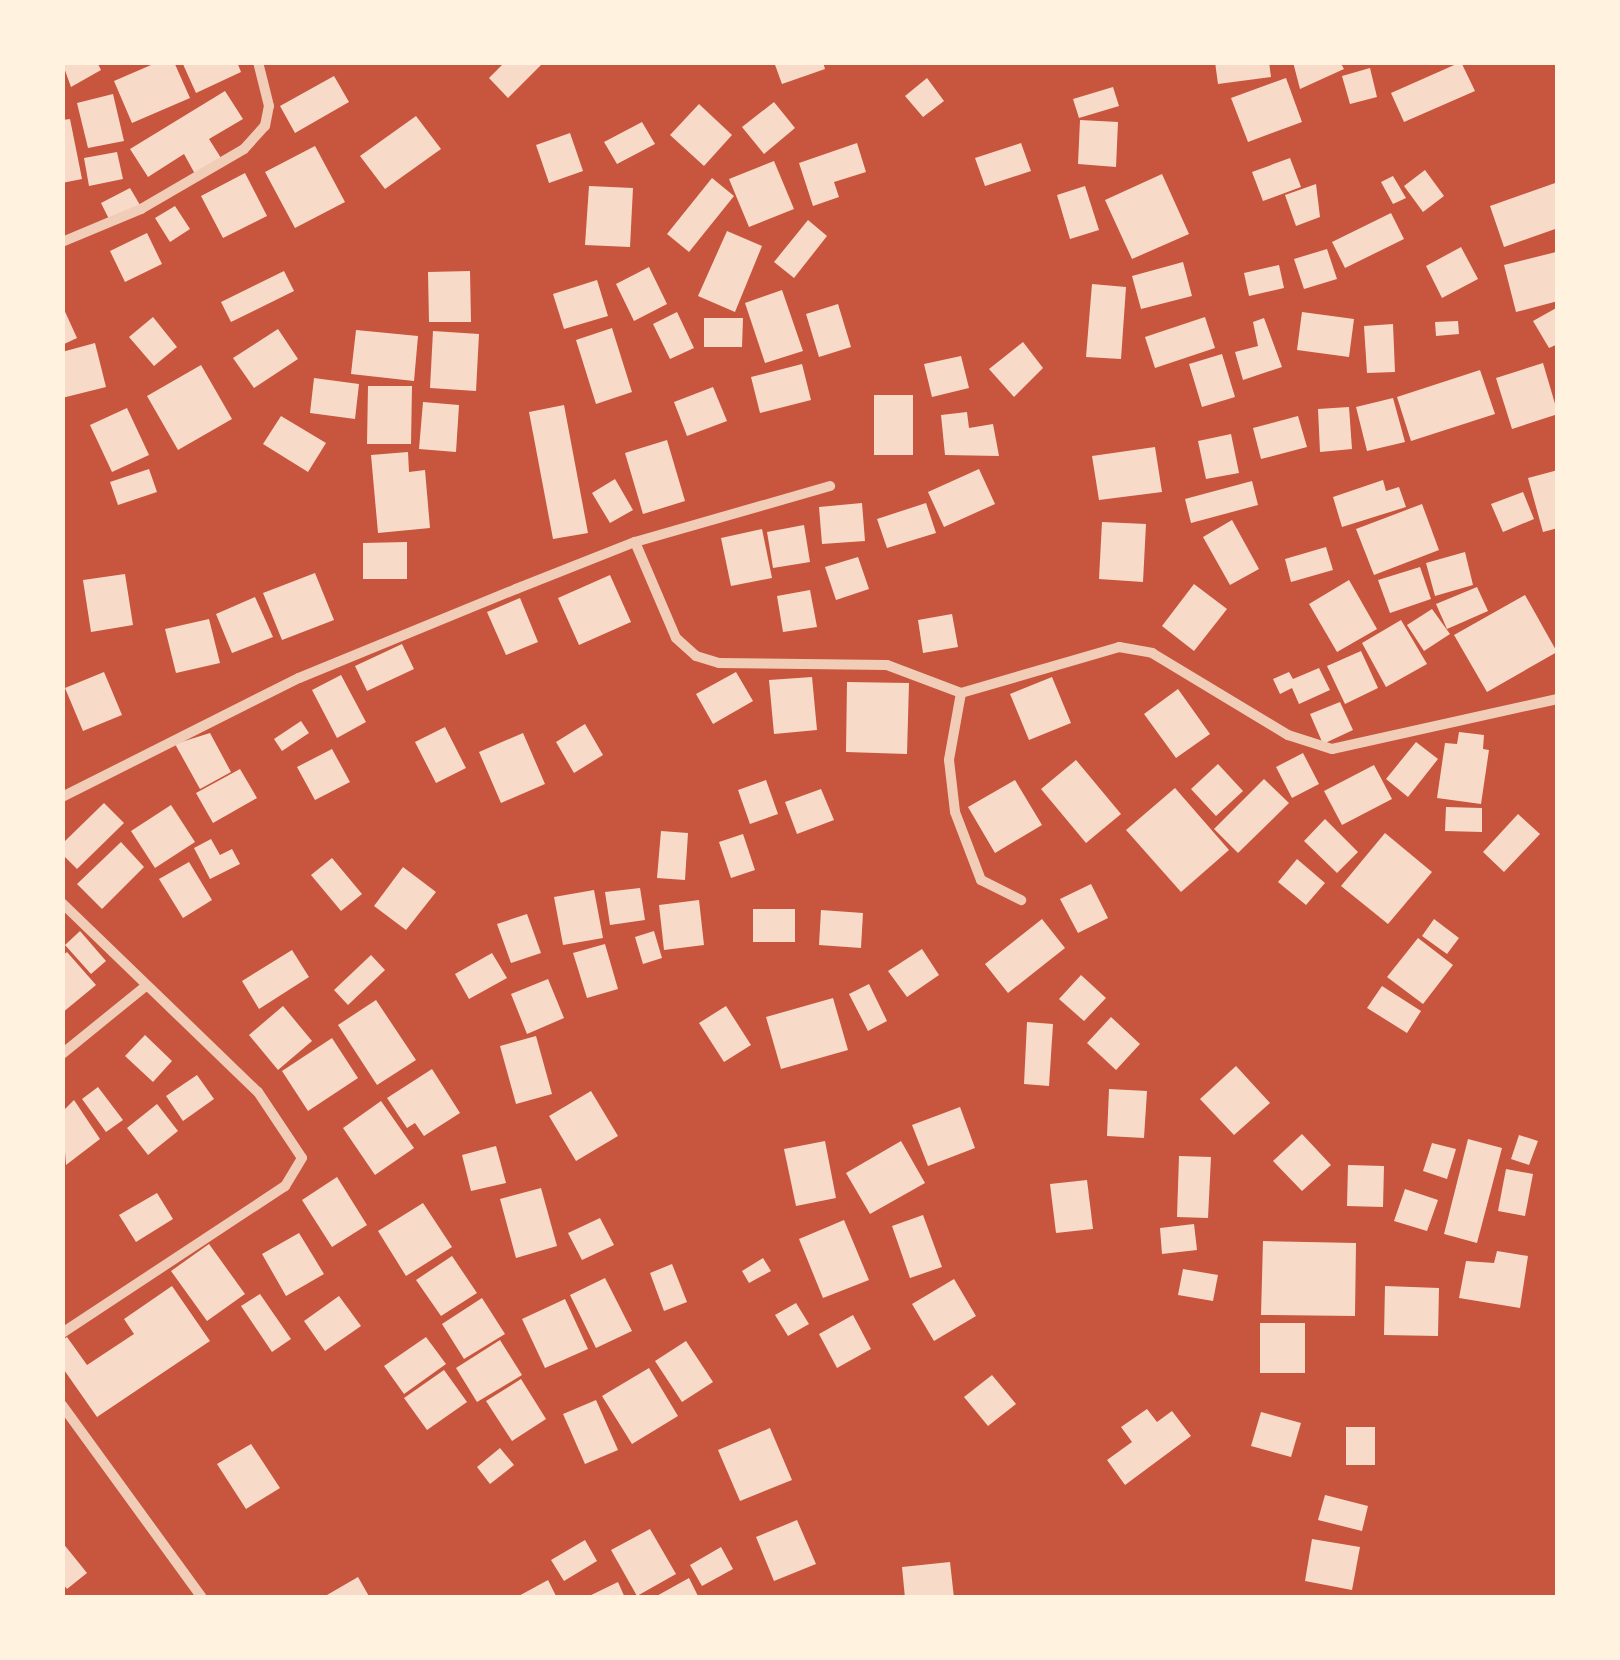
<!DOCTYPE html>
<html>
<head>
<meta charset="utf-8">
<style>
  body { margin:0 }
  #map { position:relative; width:1620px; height:1660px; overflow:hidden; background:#c8553d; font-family:Lato,sans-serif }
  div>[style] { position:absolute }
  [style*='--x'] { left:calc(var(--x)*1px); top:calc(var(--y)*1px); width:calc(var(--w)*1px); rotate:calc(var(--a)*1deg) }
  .building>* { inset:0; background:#f7dbc8 }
  .minor>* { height:10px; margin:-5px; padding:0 5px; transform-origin:5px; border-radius:5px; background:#f1ccb7 }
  span { translate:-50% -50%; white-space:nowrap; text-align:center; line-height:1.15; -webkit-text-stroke:10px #fff3e0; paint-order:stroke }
  .frame { position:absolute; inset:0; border:65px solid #fff3e0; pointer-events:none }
</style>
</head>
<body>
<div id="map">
  <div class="building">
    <i style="clip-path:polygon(62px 62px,97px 62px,101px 70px,71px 87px)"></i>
    <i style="clip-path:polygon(158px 62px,174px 62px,190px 98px,132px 123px,114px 81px)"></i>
    <i style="clip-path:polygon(182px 62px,237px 62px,241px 72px,196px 93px)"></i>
    <i style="clip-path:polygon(505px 62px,544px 62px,508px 98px,489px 78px)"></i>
    <i style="clip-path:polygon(774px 62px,823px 62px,825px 69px,782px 84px)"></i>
    <i style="clip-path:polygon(1215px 62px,1269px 62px,1271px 77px,1218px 84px)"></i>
    <i style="clip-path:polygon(1293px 62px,1340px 62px,1344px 69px,1300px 89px)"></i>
    <i style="clip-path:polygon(1461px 62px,1475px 91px,1404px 122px,1391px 93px)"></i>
    <i style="clip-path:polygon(1370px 68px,1377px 97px,1350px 104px,1342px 76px)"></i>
    <i style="clip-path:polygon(334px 76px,349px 102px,295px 133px,280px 106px)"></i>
    <i style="clip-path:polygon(927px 78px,944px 101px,923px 117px,905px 96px)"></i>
    <i style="clip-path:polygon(1286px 78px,1302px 122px,1248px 142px,1231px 98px)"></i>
    <i style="clip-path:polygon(1113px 87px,1119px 106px,1079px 118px,1073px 99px)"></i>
    <i style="clip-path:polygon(225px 91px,243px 119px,209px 139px,221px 158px,195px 174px,184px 154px,148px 177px,130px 149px)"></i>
    <i style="clip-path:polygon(113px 94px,124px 141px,88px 148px,77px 103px)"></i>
    <i style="clip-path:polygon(774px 102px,795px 128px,764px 154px,742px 127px)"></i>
    <i style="clip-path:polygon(699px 104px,732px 135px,704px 166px,670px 135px)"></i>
    <i style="clip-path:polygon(416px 116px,441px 149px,385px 189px,360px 156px)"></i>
    <i style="clip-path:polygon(70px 119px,82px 179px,62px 183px,62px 120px)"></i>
    <i style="clip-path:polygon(1080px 120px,1118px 122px,1116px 167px,1078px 164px)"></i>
    <i style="clip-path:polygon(642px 122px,655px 144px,617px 164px,604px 142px)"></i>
    <i style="clip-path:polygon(570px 133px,583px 171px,549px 183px,536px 145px)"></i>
    <i style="clip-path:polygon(857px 143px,866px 172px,834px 182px,839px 197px,813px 206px,799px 163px)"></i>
    <i style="clip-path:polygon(1021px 143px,1031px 171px,985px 186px,975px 158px)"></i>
    <i style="clip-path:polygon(315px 146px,345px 202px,295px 228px,265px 172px)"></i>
    <i style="clip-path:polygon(117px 152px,123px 179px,89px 186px,84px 158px)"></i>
    <i style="clip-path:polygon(1290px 158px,1301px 187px,1263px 201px,1252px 172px)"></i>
    <i style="clip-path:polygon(774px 161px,794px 209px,749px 227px,729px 179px)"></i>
    <i style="clip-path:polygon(1425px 170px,1444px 196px,1423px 212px,1404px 186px)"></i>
    <i style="clip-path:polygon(245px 173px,267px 216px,223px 238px,201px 196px)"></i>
    <i style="clip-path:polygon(1162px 174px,1189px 234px,1132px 259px,1105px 200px)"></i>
    <i style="clip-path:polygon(1393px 176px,1406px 198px,1393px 204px,1381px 182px)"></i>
    <i style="clip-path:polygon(712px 178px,734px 196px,689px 252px,667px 234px)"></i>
    <i style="clip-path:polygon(1558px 182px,1558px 228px,1504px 247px,1490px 206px)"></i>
    <i style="clip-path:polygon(1316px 184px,1320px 217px,1296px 226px,1285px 195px)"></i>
    <i style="clip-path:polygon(589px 186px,633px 188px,630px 247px,585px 245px)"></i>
    <i style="clip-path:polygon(1085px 186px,1099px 230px,1070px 239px,1057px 195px)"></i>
    <i style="clip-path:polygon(130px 188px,140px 205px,110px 221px,101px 203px)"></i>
    <i style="clip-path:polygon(175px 206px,190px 229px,170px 242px,155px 218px)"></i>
    <i style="clip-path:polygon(1391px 213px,1404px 239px,1345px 268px,1332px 242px)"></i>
    <i style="clip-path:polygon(808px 220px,827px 236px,794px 278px,774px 262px)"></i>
    <i style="clip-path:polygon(727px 231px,762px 246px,735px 312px,698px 296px)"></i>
    <i style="clip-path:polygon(147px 233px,162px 264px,125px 282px,110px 251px)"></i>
    <i style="clip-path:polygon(1461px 247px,1478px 279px,1442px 298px,1426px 266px)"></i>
    <i style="clip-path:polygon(1327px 249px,1337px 279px,1304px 289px,1294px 259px)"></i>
    <i style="clip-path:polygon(1556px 252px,1558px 301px,1516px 312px,1504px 265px)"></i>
    <i style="clip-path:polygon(1183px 262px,1192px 296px,1141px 309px,1132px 276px)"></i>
    <i style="clip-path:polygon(1279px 265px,1284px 288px,1249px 296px,1244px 273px)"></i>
    <i style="clip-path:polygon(649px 267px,667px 304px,634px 321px,616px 284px)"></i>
    <i style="clip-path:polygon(284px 271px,294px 291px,231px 322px,221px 302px)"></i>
    <i style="clip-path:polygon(470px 271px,471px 322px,429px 322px,428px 272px)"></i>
    <i style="clip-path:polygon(597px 280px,608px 316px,564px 329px,553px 294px)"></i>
    <i style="clip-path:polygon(1092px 284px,1126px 287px,1121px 359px,1086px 357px)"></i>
    <i style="clip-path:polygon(782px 290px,803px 351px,765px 363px,745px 303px)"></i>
    <i style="clip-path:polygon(838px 304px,851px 347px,819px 357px,806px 314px)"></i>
    <i style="clip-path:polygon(62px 305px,77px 338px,62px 345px)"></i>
    <i style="clip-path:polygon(1558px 307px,1558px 344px,1549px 348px,1533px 321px)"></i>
    <i style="clip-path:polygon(677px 312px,694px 348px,670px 359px,653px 324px)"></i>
    <i style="clip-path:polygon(1302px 312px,1354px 319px,1349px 357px,1297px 350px)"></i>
    <i style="clip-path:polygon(153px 317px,177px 347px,154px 366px,129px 337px)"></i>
    <i style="clip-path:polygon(1205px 317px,1215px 348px,1155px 368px,1145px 337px)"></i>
    <i style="clip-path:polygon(704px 318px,743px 318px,742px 347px,704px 347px)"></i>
    <i style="clip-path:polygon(1264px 318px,1282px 367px,1243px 380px,1235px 352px,1258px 346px,1253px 322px)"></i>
    <i style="clip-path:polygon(1458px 321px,1459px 334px,1436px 336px,1435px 322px)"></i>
    <i style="clip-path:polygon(1393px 324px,1395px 372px,1367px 373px,1364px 326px)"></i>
    <i style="clip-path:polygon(612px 328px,632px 392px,596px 404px,576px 340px)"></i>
    <i style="clip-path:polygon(278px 329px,298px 359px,254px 388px,233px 358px)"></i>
    <i style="clip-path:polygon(356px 330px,418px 336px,414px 381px,351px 374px)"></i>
    <i style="clip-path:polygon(433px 331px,479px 334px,476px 391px,430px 388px)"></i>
    <i style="clip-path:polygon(1023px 342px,1043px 368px,1014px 397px,989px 369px)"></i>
    <i style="clip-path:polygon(95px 343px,106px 387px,62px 398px,62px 352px)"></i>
    <i style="clip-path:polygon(1222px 354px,1235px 397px,1202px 407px,1189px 364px)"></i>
    <i style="clip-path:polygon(961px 356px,969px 388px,932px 397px,924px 364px)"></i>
    <i style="clip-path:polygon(1543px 363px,1558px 414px,1512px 429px,1496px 378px)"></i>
    <i style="clip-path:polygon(802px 364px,811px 400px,760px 413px,751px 377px)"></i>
    <i style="clip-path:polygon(201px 365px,232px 419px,178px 450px,147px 396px)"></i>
    <i style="clip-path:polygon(1480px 370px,1495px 414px,1411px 441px,1397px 397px)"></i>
    <i style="clip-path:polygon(314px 378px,359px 384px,355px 419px,310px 413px)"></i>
    <i style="clip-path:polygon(368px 386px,412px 386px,411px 444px,367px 444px)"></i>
    <i style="clip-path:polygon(713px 387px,727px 421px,687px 436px,674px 402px)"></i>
    <i style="clip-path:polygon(874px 395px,913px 395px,913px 455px,874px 455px)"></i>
    <i style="clip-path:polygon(1393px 398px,1405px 442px,1367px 451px,1356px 407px)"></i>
    <i style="clip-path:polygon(423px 402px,459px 405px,456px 452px,419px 449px)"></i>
    <i style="clip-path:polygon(564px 405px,588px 533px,553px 539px,529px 412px)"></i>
    <i style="clip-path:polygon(1349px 407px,1352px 449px,1320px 452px,1318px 409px)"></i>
    <i style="clip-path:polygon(127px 408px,149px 455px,112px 472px,90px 425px)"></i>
    <i style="clip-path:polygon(967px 412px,969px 428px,993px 424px,999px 456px,945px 455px,941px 415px)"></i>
    <i style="clip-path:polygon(281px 416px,326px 443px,308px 472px,263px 444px)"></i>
    <i style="clip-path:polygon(1298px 416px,1307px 447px,1261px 459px,1253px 428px)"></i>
    <i style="clip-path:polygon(1231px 434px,1239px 473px,1206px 479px,1198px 441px)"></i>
    <i style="clip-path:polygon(667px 440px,685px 501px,643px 514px,625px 453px)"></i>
    <i style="clip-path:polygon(1155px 447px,1162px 492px,1099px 500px,1092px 456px)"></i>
    <i style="clip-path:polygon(408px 452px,409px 472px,425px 470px,430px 528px,378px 533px,371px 455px)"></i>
    <i style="clip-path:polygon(149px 469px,157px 492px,118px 505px,110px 482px)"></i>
    <i style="clip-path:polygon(979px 469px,995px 504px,944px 527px,928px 492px)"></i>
    <i style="clip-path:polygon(1558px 470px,1558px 528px,1543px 532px,1528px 478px)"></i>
    <i style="clip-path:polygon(615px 479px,633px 510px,610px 523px,592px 493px)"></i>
    <i style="clip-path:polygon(1383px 480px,1386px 491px,1399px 487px,1406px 507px,1342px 527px,1333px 497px)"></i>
    <i style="clip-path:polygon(1252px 481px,1258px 505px,1191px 523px,1185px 499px)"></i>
    <i style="clip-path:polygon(1523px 492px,1534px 519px,1503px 532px,1491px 504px)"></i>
    <i style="clip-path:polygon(862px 503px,865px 541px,822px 544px,819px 507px)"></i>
    <i style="clip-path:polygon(926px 503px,936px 533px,887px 548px,877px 519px)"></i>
    <i style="clip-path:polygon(1422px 504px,1439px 550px,1374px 575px,1356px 529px)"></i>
    <i style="clip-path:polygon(1232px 520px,1259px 569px,1230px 585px,1203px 537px)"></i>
    <i style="clip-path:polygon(1102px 522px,1146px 524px,1143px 582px,1099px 579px)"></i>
    <i style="clip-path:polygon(804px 525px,810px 562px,773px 568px,767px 532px)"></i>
    <i style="clip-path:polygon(762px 529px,772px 578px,731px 586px,721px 538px)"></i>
    <i style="clip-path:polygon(407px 542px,407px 579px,363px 579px,363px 543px)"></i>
    <i style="clip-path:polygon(1326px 547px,1333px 570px,1291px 582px,1285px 559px)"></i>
    <i style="clip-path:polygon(1465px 552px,1473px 585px,1435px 596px,1426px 563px)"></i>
    <i style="clip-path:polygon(858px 557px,869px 589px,836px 600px,825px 567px)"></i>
    <i style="clip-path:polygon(1420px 567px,1431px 599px,1390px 613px,1378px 580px)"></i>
    <i style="clip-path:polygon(315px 573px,334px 620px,282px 640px,263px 593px)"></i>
    <i style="clip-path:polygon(125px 574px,133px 625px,91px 632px,83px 580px)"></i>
    <i style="clip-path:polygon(610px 575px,631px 622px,579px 645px,558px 598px)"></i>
    <i style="clip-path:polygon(1349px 580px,1377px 629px,1337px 652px,1309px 604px)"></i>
    <i style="clip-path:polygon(1194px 584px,1227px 609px,1194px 651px,1162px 626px)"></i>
    <i style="clip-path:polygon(1477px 587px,1488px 611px,1447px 629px,1436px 604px)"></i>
    <i style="clip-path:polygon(810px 590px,817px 627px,783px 632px,777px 596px)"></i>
    <i style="clip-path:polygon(1525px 595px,1557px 652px,1487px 692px,1454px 635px)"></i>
    <i style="clip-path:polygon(255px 597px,273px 637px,232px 653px,216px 614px)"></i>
    <i style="clip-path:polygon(520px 598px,538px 642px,506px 655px,487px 612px)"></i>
    <i style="clip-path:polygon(1432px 609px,1450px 634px,1424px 651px,1407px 625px)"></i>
    <i style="clip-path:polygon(952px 614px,958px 647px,923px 653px,918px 620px)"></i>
    <i style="clip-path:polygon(209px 619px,220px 663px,176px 673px,165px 629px)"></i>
    <i style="clip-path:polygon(1401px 620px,1427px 664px,1386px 687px,1362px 643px)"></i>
    <i style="clip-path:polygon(402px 644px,414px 669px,367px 691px,355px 666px)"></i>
    <i style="clip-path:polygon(1361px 651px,1378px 688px,1345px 704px,1327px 666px)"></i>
    <i style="clip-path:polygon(1319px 668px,1330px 690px,1299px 704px,1292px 688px,1280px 694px,1273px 679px,1289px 672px,1293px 679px)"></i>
    <i style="clip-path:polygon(104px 672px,122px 715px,83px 731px,65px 688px)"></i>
    <i style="clip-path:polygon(736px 672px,753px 701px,713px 724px,696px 694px)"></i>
    <i style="clip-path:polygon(341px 675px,366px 722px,337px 738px,312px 690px)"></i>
    <i style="clip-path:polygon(812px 677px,817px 730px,774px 734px,769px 680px)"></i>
    <i style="clip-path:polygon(1052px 677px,1071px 723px,1029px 740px,1010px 694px)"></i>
    <i style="clip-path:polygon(847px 682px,909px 683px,907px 754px,846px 752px)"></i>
    <i style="clip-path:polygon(1178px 689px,1210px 734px,1176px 758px,1144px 714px)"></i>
    <i style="clip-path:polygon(1340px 702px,1353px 730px,1323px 744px,1310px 714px)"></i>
    <i style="clip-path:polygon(301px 721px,309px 733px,282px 751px,274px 739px)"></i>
    <i style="clip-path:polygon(585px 724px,603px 755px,574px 773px,556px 742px)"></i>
    <i style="clip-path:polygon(445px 727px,466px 768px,436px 783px,415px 742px)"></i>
    <i style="clip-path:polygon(1459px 732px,1484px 735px,1483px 749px,1489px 750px,1481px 804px,1437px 798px,1445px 743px,1457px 744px)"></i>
    <i style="clip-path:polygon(210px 733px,231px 772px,200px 789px,175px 744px)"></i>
    <i style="clip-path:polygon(523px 733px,545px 784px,501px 803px,479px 752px)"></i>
    <i style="clip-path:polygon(1416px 742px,1438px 759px,1408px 797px,1386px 779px)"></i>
    <i style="clip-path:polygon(332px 749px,350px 782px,315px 800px,297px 767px)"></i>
    <i style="clip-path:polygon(1303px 753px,1319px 784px,1292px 798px,1276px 767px)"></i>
    <i style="clip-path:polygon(1076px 760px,1121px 814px,1086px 843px,1041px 789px)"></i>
    <i style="clip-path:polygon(1218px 764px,1243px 791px,1216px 816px,1191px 789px)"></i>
    <i style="clip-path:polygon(1374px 765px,1392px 799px,1342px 825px,1324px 791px)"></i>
    <i style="clip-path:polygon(240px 769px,257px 798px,213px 823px,196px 793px)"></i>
    <i style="clip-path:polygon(1264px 779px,1289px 803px,1238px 853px,1214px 829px)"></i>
    <i style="clip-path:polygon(766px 780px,778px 814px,750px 824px,738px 790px)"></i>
    <i style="clip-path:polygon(1015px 780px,1042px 825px,995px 853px,968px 807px)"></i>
    <i style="clip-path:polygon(1175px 788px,1229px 850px,1181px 892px,1126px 830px)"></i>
    <i style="clip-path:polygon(821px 789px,834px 820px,797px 834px,785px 802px)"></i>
    <i style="clip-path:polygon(104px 803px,124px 823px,77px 869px,62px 854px,62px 844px)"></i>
    <i style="clip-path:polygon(171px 805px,195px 842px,155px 868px,131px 831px)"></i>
    <i style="clip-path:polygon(1446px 807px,1482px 808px,1482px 832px,1445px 831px)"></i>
    <i style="clip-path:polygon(1518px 814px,1540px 834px,1504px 872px,1483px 852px)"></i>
    <i style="clip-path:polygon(1325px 819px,1358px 852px,1337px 873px,1304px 841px)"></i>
    <i style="clip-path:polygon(661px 831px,688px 833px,685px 880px,657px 878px)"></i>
    <i style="clip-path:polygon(1385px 833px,1432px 872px,1388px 924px,1341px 886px)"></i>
    <i style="clip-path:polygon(743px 834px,755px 870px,731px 878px,719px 842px)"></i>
    <i style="clip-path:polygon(211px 839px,220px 855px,232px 849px,240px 864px,210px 879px,194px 848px)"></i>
    <i style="clip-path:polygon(121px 842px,144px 867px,102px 909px,77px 884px)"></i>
    <i style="clip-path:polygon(332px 858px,362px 894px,341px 911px,311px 875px)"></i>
    <i style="clip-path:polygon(1297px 859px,1325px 883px,1306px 905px,1278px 882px)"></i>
    <i style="clip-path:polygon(189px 862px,212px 900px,183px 918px,159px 879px)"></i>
    <i style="clip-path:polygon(403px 867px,436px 892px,406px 930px,374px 906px)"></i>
    <i style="clip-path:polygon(1091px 884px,1108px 918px,1078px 933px,1060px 899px)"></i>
    <i style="clip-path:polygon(640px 888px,645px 920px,610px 925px,605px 892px)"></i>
    <i style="clip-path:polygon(594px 890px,603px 938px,563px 945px,554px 897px)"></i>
    <i style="clip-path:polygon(699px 900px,704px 945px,664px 950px,659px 905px)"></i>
    <i style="clip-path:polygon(753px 909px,795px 909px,795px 942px,753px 942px)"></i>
    <i style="clip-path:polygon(821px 910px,863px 913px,861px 948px,819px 945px)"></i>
    <i style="clip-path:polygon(527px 914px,541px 953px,511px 963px,497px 924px)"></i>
    <i style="clip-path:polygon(1042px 919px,1065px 948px,1008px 993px,985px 964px)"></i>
    <i style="clip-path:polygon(1434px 919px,1459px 938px,1447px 954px,1422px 936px)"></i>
    <i style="clip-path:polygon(80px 931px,106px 961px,91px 974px,65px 945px)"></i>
    <i style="clip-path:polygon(654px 931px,662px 958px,643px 964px,635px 937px)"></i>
    <i style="clip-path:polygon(1418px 938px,1453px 965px,1423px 1004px,1387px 977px)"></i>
    <i style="clip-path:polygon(605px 944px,618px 989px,587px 998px,573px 953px)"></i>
    <i style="clip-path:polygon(922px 949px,939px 975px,907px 997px,888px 971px)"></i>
    <i style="clip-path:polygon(292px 950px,309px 977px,259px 1009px,242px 981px)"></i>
    <i style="clip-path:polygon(67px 952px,96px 985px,62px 1013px,62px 956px)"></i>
    <i style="clip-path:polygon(492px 953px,507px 978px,469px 999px,455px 974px)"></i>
    <i style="clip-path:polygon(371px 955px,385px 970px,348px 1005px,334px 990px)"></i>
    <i style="clip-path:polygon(1081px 975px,1106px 998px,1084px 1021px,1059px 999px)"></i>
    <i style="clip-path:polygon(548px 979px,564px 1018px,527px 1034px,511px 994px)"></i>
    <i style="clip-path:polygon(869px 984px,887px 1021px,868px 1031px,849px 994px)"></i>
    <i style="clip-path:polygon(1382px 986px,1421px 1011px,1407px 1033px,1367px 1008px)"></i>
    <i style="clip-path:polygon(833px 998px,848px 1050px,781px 1069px,766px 1017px)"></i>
    <i style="clip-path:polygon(376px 1000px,416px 1060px,377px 1085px,338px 1025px)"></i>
    <i style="clip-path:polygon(283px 1006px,312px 1041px,278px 1070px,249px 1035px)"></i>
    <i style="clip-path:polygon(726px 1006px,751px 1045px,724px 1062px,699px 1023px)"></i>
    <i style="clip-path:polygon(1111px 1017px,1140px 1044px,1116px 1070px,1087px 1043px)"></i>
    <i style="clip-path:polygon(1027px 1022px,1053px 1024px,1049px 1086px,1024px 1084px)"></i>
    <i style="clip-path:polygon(145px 1035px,172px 1061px,153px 1082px,125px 1056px)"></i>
    <i style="clip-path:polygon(536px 1036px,552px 1094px,516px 1104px,500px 1046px)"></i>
    <i style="clip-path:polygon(332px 1038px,358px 1078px,308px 1111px,282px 1071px)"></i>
    <i style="clip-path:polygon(1236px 1066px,1270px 1103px,1234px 1135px,1200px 1099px)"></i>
    <i style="clip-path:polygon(432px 1069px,460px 1113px,424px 1136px,415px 1123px,407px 1128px,387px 1098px)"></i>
    <i style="clip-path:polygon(197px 1075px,214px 1099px,183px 1121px,166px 1096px)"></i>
    <i style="clip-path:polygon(98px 1087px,123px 1120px,106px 1132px,82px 1099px)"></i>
    <i style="clip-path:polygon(1109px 1089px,1147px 1091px,1144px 1138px,1107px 1136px)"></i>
    <i style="clip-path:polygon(591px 1091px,618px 1136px,576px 1161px,549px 1116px)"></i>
    <i style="clip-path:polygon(74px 1100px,100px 1139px,66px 1165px,62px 1112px)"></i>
    <i style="clip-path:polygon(381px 1101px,414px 1148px,375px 1175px,343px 1128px)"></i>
    <i style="clip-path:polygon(157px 1104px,178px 1131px,148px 1155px,127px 1128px)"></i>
    <i style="clip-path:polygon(960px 1107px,975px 1148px,928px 1166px,912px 1125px)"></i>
    <i style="clip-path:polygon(1302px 1134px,1331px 1165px,1302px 1191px,1273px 1161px)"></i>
    <i style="clip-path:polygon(1519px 1135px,1538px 1141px,1529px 1165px,1511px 1159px)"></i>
    <i style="clip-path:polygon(1468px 1139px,1502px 1148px,1477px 1243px,1444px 1234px)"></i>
    <i style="clip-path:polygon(825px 1141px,836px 1198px,796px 1206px,784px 1149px)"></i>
    <i style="clip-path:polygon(901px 1141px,925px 1183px,870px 1214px,846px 1173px)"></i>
    <i style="clip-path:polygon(1432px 1143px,1456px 1149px,1447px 1179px,1423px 1171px)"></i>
    <i style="clip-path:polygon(496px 1146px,506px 1183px,471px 1191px,462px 1155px)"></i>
    <i style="clip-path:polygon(1179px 1156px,1211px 1157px,1208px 1218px,1177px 1217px)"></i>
    <i style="clip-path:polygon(1348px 1165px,1384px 1166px,1383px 1207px,1347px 1206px)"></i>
    <i style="clip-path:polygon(1506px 1169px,1533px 1174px,1525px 1216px,1498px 1211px)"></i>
    <i style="clip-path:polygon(337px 1177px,367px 1225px,332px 1247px,302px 1200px)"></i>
    <i style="clip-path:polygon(1087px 1180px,1093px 1229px,1056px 1233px,1050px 1184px)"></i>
    <i style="clip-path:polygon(541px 1188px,557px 1246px,516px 1258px,500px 1199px)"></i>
    <i style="clip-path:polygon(1405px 1189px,1438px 1200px,1427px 1231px,1394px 1221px)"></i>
    <i style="clip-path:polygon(157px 1193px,173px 1219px,136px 1242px,119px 1215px)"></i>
    <i style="clip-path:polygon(423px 1203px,452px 1247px,406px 1276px,378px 1231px)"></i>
    <i style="clip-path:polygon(923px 1215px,942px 1267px,910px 1278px,892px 1226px)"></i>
    <i style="clip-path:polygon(600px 1218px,614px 1245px,582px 1260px,568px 1233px)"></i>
    <i style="clip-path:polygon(844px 1220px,869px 1280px,823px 1298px,799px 1239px)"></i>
    <i style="clip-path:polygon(1194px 1224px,1197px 1250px,1162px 1254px,1160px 1228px)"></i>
    <i style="clip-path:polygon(299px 1233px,324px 1274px,286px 1296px,262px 1254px)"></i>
    <i style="clip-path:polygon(1263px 1241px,1356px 1243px,1355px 1316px,1261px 1315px)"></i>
    <i style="clip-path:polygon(209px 1244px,245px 1294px,207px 1321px,171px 1271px)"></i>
    <i style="clip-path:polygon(1497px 1251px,1528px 1256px,1520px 1308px,1459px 1298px,1466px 1261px,1494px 1263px)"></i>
    <i style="clip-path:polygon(452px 1256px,477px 1293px,441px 1316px,416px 1280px)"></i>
    <i style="clip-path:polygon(763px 1258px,771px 1271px,749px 1283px,742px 1271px)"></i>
    <i style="clip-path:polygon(672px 1264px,687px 1302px,664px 1311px,650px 1273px)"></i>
    <i style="clip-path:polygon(1183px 1269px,1218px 1275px,1213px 1301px,1178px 1295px)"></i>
    <i style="clip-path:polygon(605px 1278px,632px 1331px,596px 1348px,570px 1295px)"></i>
    <i style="clip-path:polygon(954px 1279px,976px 1316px,934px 1341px,912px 1304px)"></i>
    <i style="clip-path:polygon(172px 1286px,210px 1341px,97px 1417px,62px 1367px,62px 1340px,67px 1337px,87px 1365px,134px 1334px,124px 1319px)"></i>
    <i style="clip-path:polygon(1385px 1286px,1439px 1288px,1438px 1336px,1384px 1335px)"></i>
    <i style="clip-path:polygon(260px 1294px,291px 1339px,272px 1352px,241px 1306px)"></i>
    <i style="clip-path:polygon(339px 1296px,361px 1326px,325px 1351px,304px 1321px)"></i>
    <i style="clip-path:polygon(482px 1298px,505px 1334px,464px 1359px,442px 1324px)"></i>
    <i style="clip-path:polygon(565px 1299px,588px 1349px,545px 1368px,522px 1319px)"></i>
    <i style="clip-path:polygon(796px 1303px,809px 1324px,788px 1336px,775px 1315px)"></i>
    <i style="clip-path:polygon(853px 1315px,871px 1349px,837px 1368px,819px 1334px)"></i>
    <i style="clip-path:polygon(1260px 1323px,1305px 1323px,1305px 1373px,1260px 1373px)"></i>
    <i style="clip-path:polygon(426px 1337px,446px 1364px,404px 1394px,384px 1366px)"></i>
    <i style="clip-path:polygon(500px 1340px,522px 1375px,477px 1402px,456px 1368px)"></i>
    <i style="clip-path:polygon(686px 1341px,713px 1382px,682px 1402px,655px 1361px)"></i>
    <i style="clip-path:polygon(649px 1368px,678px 1416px,632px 1444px,602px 1396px)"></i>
    <i style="clip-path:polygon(444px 1370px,467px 1402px,427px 1430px,404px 1398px)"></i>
    <i style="clip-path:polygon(992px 1375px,1016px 1404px,988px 1426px,964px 1397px)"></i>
    <i style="clip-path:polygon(521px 1379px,546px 1419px,512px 1441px,486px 1401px)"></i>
    <i style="clip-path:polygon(596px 1400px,618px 1450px,585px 1464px,563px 1414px)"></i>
    <i style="clip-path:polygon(1147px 1409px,1157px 1422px,1172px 1411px,1191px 1436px,1125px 1485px,1107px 1460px,1132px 1442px,1121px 1427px)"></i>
    <i style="clip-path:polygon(1261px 1412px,1301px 1423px,1291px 1457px,1251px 1446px)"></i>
    <i style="clip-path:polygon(1346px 1427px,1375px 1427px,1375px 1465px,1346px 1465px)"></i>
    <i style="clip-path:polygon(770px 1428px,792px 1480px,740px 1501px,718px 1450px)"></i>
    <i style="clip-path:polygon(251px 1444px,280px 1488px,246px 1509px,217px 1464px)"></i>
    <i style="clip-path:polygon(500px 1448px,514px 1465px,490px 1484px,477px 1467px)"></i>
    <i style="clip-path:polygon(1325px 1495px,1368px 1506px,1362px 1531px,1318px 1520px)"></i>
    <i style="clip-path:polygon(797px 1520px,816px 1564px,774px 1581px,756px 1537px)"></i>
    <i style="clip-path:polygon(650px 1529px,676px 1574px,637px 1596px,611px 1550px)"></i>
    <i style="clip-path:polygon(1312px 1539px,1360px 1547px,1352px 1590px,1305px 1581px)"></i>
    <i style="clip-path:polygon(585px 1540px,597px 1561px,564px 1581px,551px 1560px)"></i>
    <i style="clip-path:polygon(62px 1542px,87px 1573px,67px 1589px,62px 1583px)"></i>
    <i style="clip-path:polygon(721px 1547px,733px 1569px,702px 1586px,690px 1565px)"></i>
    <i style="clip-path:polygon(950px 1562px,954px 1598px,905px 1598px,902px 1567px)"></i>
    <i style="clip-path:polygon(358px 1577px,370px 1598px,328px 1598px,327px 1595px)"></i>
    <i style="clip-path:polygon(689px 1578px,699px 1598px,653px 1598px)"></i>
    <i style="clip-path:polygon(548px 1580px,557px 1598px,515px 1598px)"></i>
    <i style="clip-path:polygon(618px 1582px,625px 1598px,585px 1598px)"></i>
  </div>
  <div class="minor">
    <i style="--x:62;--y:242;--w:86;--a:-22.7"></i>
    <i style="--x:141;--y:209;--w:119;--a:-30.2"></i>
    <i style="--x:244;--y:149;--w:31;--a:-48"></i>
    <i style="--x:265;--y:126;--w:20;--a:-79"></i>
    <i style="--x:269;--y:106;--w:45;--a:-104"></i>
    <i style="--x:635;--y:542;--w:104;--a:66.9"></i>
    <i style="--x:676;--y:638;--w:27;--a:42"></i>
    <i style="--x:696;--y:656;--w:24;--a:17"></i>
    <i style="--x:719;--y:663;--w:168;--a:0.7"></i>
    <i style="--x:887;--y:665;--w:79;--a:20.7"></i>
    <i style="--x:961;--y:693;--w:165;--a:-16.2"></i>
    <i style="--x:1119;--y:647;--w:34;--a:10"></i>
    <i style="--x:1152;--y:653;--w:159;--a:31.1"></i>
    <i style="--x:1288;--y:735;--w:46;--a:17.7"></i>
    <i style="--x:1332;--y:749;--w:231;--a:-12.5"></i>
    <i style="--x:961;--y:693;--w:68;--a:100.2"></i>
    <i style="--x:949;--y:760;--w:52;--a:83.4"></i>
    <i style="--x:955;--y:812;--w:73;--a:69.1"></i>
    <i style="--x:981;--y:880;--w:45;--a:26.6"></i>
    <i style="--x:62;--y:797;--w:265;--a:-26.7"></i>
    <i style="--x:299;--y:678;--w:235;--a:-22.3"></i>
    <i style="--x:516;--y:589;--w:128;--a:-21.6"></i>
    <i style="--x:635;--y:542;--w:203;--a:-16"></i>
    <i style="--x:62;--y:903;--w:272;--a:44"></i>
    <i style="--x:258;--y:1092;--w:79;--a:56.3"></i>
    <i style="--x:302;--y:1158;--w:33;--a:121"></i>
    <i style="--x:285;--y:1186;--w:267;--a:146.6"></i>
    <i style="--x:62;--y:1054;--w:109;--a:-39.1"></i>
    <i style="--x:62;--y:1405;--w:238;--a:54"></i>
  </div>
  <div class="frame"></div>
</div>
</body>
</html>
